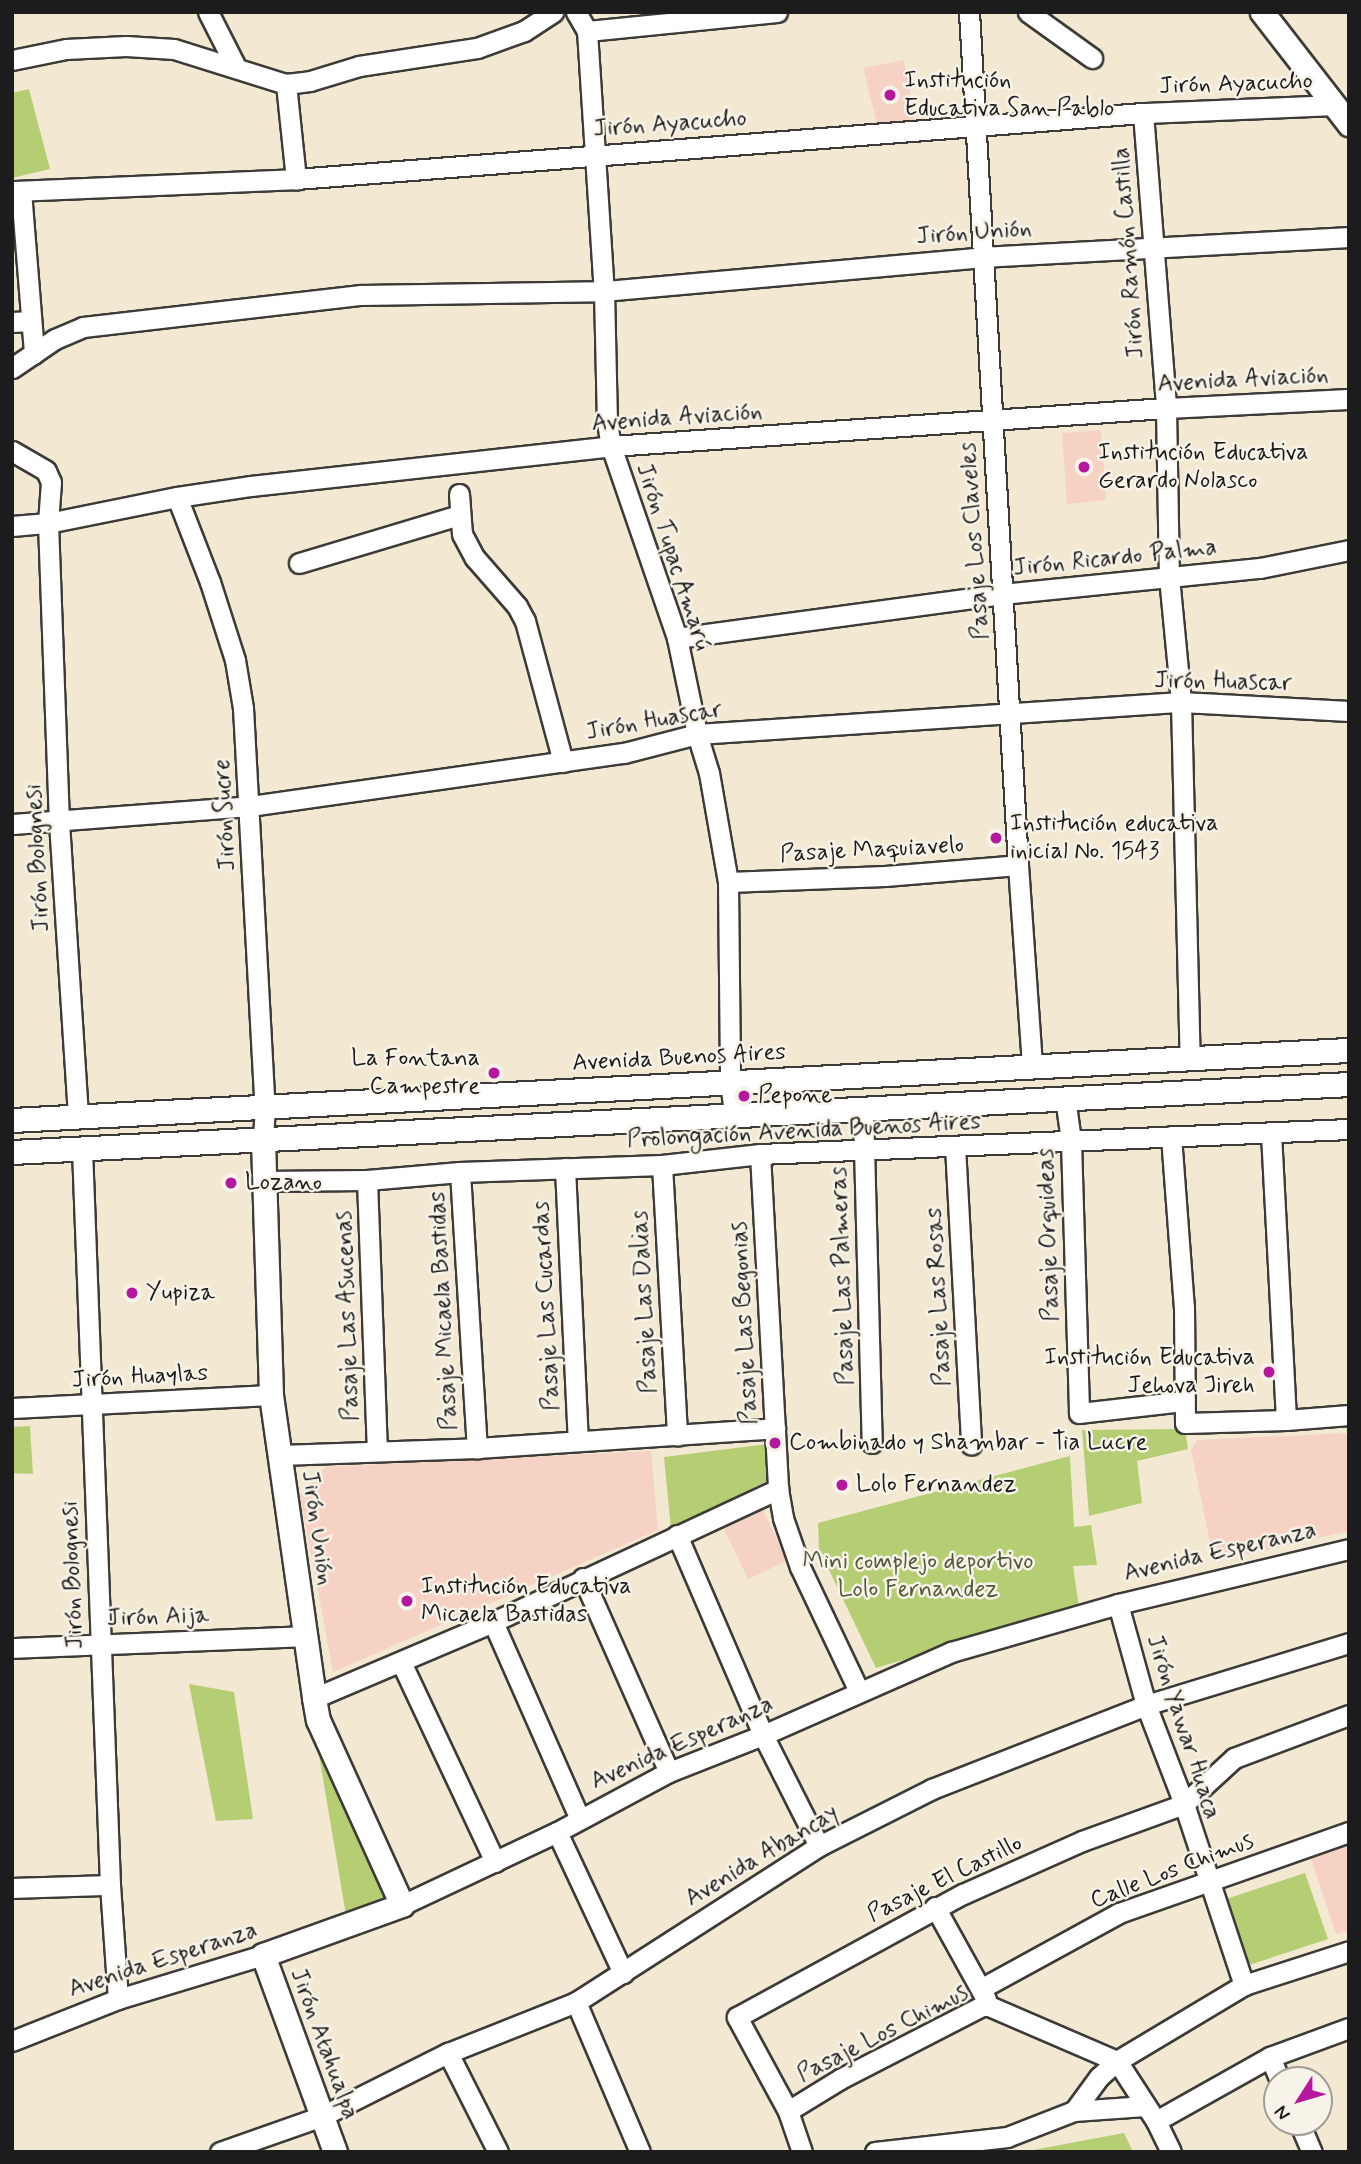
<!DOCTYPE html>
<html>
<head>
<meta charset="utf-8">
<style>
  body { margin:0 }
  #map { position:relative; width:1361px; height:2164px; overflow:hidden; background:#f3e8d2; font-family:Mynerve,sans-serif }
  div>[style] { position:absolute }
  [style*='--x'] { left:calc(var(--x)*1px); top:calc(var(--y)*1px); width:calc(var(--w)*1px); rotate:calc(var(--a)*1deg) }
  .built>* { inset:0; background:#f6d2c4 }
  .green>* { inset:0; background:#b6ce73 }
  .roads { filter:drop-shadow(2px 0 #3c3b37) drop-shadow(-2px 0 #3c3b37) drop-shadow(0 2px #3c3b37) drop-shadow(0 -2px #3c3b37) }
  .minor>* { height:19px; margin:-9.5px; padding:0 9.5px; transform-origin:9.5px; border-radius:9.5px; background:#fff }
  .major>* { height:23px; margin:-11.5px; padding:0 11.5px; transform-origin:11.5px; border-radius:11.5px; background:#fff }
  .dots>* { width:19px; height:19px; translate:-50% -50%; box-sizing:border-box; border:4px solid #f7f3e8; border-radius:50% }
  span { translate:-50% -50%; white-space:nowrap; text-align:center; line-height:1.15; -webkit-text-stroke:5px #f7f3e8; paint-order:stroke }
  .poi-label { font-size:24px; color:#1c1c1c }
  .left { translate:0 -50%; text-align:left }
  .right { translate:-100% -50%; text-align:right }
  .street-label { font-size:24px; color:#1c1c1c }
  .park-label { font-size:24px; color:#525a3a }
  .frame { position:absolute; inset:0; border:14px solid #1c1c1c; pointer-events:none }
  .north { position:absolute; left:1263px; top:2066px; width:70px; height:70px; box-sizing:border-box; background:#f7f3e8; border:2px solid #9f9d96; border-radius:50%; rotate:233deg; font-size:19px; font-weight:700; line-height:28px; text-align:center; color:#1c1c1c }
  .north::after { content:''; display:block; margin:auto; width:24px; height:32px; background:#b5179e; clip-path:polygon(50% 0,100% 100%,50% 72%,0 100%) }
</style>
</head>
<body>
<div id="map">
  <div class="built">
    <i style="clip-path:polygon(904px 60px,915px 123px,877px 124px,863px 68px)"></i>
    <i style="clip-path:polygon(1101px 430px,1106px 500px,1067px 504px,1062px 433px)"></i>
    <i style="clip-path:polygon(1349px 1433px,1349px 1531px,1214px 1562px,1191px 1450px,1197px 1440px)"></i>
    <i style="clip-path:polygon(651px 1451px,658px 1530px,333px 1672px,300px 1495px,326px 1467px)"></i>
    <i style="clip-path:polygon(763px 1510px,787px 1561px,748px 1579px,724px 1529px)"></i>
    <i style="clip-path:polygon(1349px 1841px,1349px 1930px,1336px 1934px,1310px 1856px)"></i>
  </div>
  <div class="green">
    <i style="clip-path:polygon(29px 89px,50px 169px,12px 178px,12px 93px)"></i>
    <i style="clip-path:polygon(30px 1426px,33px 1474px,12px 1473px,12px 1427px)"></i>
    <i style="clip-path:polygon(1185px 1429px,1188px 1449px,1137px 1461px,1142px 1503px,1089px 1516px,1082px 1430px)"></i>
    <i style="clip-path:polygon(775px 1443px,773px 1478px,671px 1529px,664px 1457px)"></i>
    <i style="clip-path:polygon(1070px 1456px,1074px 1527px,1091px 1525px,1097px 1565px,1073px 1566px,1079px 1607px,876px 1668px,819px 1549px,818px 1523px)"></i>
    <i style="clip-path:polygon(189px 1684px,234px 1692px,253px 1819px,216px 1821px)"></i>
    <i style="clip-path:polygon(325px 1746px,393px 1904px,347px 1921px,318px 1749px)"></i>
    <i style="clip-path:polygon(1305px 1873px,1328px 1939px,1246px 1966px,1223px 1900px)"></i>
    <i style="clip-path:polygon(1124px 2133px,1133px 2152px,1022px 2152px)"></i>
  </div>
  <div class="roads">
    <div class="minor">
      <i style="--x:208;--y:12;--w:62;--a:63"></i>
      <i style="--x:576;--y:12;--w:22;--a:60"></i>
      <i style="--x:587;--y:31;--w:261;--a:86.3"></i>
      <i style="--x:604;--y:291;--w:131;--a:88.7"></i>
      <i style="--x:607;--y:422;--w:24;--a:81"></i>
      <i style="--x:611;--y:446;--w:203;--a:71"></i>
      <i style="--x:677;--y:638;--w:98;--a:78.2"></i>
      <i style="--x:697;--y:734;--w:41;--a:72.9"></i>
      <i style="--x:709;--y:773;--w:111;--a:80.1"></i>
      <i style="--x:728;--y:882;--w:199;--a:89.4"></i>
      <i style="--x:730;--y:1081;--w:35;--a:83"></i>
      <i style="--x:969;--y:12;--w:854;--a:86.71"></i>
      <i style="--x:1018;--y:865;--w:201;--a:86"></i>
      <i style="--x:1028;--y:12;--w:79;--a:35.7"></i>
      <i style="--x:587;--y:31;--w:191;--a:-5.7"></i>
      <i style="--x:12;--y:60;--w:55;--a:-11.5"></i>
      <i style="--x:66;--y:49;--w:60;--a:-2.9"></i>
      <i style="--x:126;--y:46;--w:48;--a:3.6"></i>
      <i style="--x:174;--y:49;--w:117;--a:17.4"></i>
      <i style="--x:286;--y:84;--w:24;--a:-7"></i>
      <i style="--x:310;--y:81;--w:51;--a:-17"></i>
      <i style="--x:359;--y:66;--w:119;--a:-8.7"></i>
      <i style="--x:477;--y:48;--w:50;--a:-19.9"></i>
      <i style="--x:524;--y:31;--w:35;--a:-33"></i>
      <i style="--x:286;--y:84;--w:96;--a:84"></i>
      <i style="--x:1143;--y:113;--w:296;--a:85.5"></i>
      <i style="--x:1166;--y:408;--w:169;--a:89"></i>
      <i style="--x:1169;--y:577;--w:126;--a:84.5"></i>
      <i style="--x:1181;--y:702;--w:358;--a:88.6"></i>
      <i style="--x:12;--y:191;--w:284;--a:-2.4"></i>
      <i style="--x:296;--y:179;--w:850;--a:-4.46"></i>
      <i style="--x:1143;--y:113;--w:189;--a:-2.4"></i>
      <i style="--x:21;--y:191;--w:163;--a:85.4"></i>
      <i style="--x:12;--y:322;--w:19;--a:-3"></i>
      <i style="--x:12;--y:368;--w:52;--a:-34"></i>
      <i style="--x:55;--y:339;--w:30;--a:-23"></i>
      <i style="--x:83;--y:327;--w:280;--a:-6.6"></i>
      <i style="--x:361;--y:295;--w:243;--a:-0.9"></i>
      <i style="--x:604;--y:291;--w:380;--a:-5.1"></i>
      <i style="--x:982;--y:257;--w:368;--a:-3.1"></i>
      <i style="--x:12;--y:451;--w:39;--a:30"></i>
      <i style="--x:46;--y:471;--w:12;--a:66"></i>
      <i style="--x:51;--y:482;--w:41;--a:94.2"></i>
      <i style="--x:48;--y:523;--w:299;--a:87.9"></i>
      <i style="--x:59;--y:822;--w:294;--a:86.3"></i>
      <i style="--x:459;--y:494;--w:40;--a:85.7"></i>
      <i style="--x:462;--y:534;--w:27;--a:62"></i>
      <i style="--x:475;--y:558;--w:64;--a:48.8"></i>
      <i style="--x:517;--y:606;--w:17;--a:62"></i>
      <i style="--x:525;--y:621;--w:146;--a:74.9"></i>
      <i style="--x:177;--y:497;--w:91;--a:68.8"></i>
      <i style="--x:210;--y:582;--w:82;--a:72.2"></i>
      <i style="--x:235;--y:660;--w:49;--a:80.5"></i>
      <i style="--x:243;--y:708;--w:401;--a:86.9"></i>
      <i style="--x:265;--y:1108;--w:32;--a:94"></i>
      <i style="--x:12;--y:526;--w:36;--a:-5"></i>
      <i style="--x:48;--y:523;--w:132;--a:-11.4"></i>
      <i style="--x:177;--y:497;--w:75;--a:-8.5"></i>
      <i style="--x:251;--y:486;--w:362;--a:-6.3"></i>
      <i style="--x:611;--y:446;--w:556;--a:-3.92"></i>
      <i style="--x:1166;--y:408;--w:183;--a:-2.8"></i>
      <i style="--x:299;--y:563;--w:167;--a:-16.7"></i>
      <i style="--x:677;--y:638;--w:328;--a:-7.7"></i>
      <i style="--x:1002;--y:594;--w:259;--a:-5.8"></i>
      <i style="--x:1260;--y:568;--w:91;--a:-11.4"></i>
      <i style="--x:12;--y:824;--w:239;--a:-4.3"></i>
      <i style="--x:250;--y:806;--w:378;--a:-8.1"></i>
      <i style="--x:624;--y:753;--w:75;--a:-14.6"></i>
      <i style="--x:697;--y:734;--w:485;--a:-3.8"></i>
      <i style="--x:1181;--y:702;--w:168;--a:3.1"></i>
      <i style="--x:728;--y:882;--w:157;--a:-2.2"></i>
      <i style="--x:885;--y:876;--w:133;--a:-4.7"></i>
      <i style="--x:1065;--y:1097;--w:44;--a:82.2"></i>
      <i style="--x:1071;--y:1141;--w:272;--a:88.3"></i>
      <i style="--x:1079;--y:1413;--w:106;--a:-6.5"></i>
      <i style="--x:863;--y:1109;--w:334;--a:88.5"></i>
      <i style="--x:1271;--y:1133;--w:287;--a:87"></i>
      <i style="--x:1171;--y:1136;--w:171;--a:85.7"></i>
      <i style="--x:1184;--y:1307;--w:116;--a:89.5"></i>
      <i style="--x:1185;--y:1423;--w:101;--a:-1.7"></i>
      <i style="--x:1286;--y:1420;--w:63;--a:-4.5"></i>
      <i style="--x:955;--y:1146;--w:299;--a:86.9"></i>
      <i style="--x:82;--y:1149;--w:737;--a:87.82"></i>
      <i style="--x:110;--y:1885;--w:114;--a:86"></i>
      <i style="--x:760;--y:1154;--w:335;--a:86.9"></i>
      <i style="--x:778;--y:1489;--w:29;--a:80"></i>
      <i style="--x:783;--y:1518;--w:52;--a:70.9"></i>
      <i style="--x:800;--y:1567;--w:137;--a:64.6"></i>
      <i style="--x:662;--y:1165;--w:271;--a:86.8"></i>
      <i style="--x:565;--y:1168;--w:273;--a:87.3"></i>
      <i style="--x:460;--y:1172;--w:277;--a:86.5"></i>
      <i style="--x:367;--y:1180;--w:269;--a:87.9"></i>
      <i style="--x:263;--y:1181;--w:104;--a:-0.6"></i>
      <i style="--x:367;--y:1180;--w:93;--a:-4.9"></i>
      <i style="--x:460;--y:1172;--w:202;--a:-2"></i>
      <i style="--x:662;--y:1165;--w:99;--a:-6.4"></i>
      <i style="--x:760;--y:1154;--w:590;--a:-2.43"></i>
      <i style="--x:12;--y:1408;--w:259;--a:-2.9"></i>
      <i style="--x:280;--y:1455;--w:197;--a:-2"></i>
      <i style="--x:477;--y:1448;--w:299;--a:-3.8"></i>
      <i style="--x:677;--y:1535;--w:218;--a:66.7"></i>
      <i style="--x:763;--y:1735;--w:124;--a:63.2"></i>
      <i style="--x:583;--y:1578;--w:212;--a:66.1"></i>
      <i style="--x:1118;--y:1604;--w:105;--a:74.5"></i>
      <i style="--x:1146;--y:1705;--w:106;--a:69"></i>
      <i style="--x:1184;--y:1804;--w:191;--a:71.7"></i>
      <i style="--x:493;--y:1622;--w:215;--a:66.2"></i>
      <i style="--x:12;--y:1648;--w:293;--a:-2.3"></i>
      <i style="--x:401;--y:1662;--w:221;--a:64.8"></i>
      <i style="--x:314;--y:1698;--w:194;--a:-23"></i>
      <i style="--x:493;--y:1622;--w:315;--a:-25"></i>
      <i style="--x:557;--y:1832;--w:156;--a:64.9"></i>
      <i style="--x:12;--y:1888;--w:98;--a:-1.8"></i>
      <i style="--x:402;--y:1905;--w:171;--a:-25.2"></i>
      <i style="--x:557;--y:1832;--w:127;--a:-28.2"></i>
      <i style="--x:669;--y:1772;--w:101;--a:-21.5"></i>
      <i style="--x:763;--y:1735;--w:206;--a:-23.8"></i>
      <i style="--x:951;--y:1652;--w:174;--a:-16"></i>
      <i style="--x:1118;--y:1604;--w:237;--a:-13.4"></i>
      <i style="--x:935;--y:1907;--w:105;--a:61"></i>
      <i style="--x:982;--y:1988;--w:156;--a:-28.7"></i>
      <i style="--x:1119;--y:1913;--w:244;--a:-19.4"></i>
      <i style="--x:576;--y:2002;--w:163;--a:66.9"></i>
      <i style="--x:12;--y:2041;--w:114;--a:-21.6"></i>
      <i style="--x:118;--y:1999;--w:152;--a:-16.9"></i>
      <i style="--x:448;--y:2053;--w:111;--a:63.2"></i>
      <i style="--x:1270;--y:2057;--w:25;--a:67"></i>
      <i style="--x:788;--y:2111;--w:61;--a:-31.6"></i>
      <i style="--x:840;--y:2079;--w:160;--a:-27.2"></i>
      <i style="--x:982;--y:2006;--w:7;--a:0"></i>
      <i style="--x:989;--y:2006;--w:139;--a:23.3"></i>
      <i style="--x:1117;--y:2061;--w:72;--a:57"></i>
      <i style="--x:1156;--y:2121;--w:34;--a:64"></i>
      <i style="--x:1074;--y:2111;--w:42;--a:-53.7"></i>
      <i style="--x:1099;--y:2077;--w:24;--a:-42"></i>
      <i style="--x:1117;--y:2061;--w:148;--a:-30.9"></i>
      <i style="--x:1244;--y:1985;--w:110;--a:-17.9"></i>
      <i style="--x:1156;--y:2121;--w:131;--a:-29.3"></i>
      <i style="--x:1270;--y:2057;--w:84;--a:-20.2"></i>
      <i style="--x:1299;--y:2122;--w:33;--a:67"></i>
      <i style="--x:220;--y:2152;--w:108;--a:-19.4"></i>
      <i style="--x:322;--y:2116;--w:141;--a:-26.6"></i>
      <i style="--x:448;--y:2053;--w:138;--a:-21.7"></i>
      <i style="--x:576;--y:2002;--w:289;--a:-32.7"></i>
      <i style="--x:819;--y:1846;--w:127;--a:-26.8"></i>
      <i style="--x:932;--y:1789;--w:230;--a:-21.4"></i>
      <i style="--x:1146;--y:1705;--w:212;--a:-17"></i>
      <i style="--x:802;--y:2152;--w:43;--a:-108.9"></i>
      <i style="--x:788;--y:2111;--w:107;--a:-118.5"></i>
      <i style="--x:737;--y:2017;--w:257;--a:-28.6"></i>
      <i style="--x:963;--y:1894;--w:130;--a:-24"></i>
      <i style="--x:1082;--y:1841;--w:109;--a:-19.9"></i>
      <i style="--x:1184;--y:1804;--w:68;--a:-42.6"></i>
      <i style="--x:1234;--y:1758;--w:123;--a:-20.5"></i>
      <i style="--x:875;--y:2152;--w:133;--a:-6.5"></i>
      <i style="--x:1007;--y:2137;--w:72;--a:-21.2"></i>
      <i style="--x:1074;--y:2111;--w:71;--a:-4"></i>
    </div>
    <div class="major">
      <i style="--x:1262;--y:12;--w:142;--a:52.2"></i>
      <i style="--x:12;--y:1120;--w:1339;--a:-3"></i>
      <i style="--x:263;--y:1140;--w:255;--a:88.2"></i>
      <i style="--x:271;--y:1395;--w:306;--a:81.9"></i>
      <i style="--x:314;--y:1698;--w:22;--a:80"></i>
      <i style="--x:318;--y:1720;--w:203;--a:65.6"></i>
      <i style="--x:402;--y:1905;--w:148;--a:160.2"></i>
      <i style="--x:263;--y:1955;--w:210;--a:69.9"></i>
      <i style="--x:12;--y:1152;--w:1339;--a:-2.91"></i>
    </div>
  </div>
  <div class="dots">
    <i style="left:890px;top:95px;background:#b5179e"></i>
    <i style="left:1084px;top:467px;background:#b5179e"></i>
    <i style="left:996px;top:838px;background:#b5179e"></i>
    <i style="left:494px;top:1073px;background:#b5179e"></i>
    <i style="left:744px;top:1096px;background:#b5179e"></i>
    <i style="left:231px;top:1183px;background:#b5179e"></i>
    <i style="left:132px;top:1293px;background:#b5179e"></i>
    <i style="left:1269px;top:1372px;background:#b5179e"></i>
    <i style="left:775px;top:1443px;background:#b5179e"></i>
    <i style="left:842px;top:1485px;background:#b5179e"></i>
    <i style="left:407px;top:1601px;background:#b5179e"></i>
  </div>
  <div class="poi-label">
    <span class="left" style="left:904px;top:95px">Institución<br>Educativa San Pablo</span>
    <span class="left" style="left:1098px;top:467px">Institución Educativa<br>Gerardo Nolasco</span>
    <span class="left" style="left:1010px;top:838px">Institución educativa<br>inicial No. 1543</span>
    <span class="right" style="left:480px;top:1073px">La Fontana<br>Campestre</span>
    <span class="left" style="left:758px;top:1096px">Pepone</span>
    <span class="left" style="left:245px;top:1183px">Lozano</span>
    <span class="left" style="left:146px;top:1293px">Yupiza</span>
    <span class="right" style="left:1255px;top:1372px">Institución Educativa<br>Jehova Jireh</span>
    <span class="left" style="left:789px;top:1443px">Combinado y Shambar - Tia Lucre</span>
    <span class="left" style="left:856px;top:1485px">Lolo Fernandez</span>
    <span class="left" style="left:421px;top:1601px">Institución Educativa<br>Micaela Bastidas</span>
  </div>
  <div class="street-label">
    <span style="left:1236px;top:84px;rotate:-2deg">Jirón Ayacucho</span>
    <span style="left:670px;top:124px;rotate:-4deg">Jirón Ayacucho</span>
    <span style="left:974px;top:233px;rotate:-4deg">Jirón Unión</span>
    <span style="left:1129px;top:253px;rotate:-94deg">Jirón Ramón Castilla</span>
    <span style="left:1243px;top:380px;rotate:-3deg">Avenida Aviación</span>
    <span style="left:677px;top:418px;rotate:-4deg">Avenida Aviación</span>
    <span style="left:975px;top:541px;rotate:-94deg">Pasaje Los Claveles</span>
    <span style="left:673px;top:557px;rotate:72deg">Jirón Tupac Amarú</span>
    <span style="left:1115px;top:558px;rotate:-6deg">Jirón Ricardo Palma</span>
    <span style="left:1223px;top:682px;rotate:1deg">Jirón Huascar</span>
    <span style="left:654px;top:721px;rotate:-10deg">Jirón Huascar</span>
    <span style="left:225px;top:815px;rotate:-93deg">Jirón Sucre</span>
    <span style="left:872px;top:850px;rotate:-3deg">Pasaje Maquiavelo</span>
    <span style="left:38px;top:858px;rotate:-93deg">Jirón Bolognesi</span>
    <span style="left:679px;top:1058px;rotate:-3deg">Avenida Buenos Aires</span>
    <span style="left:804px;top:1131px;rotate:-3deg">Prolongación Avenida Buenos Aires</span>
    <span style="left:1049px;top:1235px;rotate:-92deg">Pasaje Orquideas</span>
    <span style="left:843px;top:1276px;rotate:-92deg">Pasaje Las Palmeras</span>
    <span style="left:939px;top:1297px;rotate:-93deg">Pasaje Las Rosas</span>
    <span style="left:645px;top:1302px;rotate:-93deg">Pasaje Las Dalias</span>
    <span style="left:547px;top:1306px;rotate:-93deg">Pasaje Las Cucardas</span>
    <span style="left:444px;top:1311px;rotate:-93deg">Pasaje Micaela Bastidas</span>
    <span style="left:348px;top:1316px;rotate:-92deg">Pasaje Las Asucenas</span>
    <span style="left:745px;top:1323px;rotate:-93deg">Pasaje Las Begonias</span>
    <span style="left:140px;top:1377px;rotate:-3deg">Jirón Huaylas</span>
    <span style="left:317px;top:1528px;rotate:82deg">Jirón Unión</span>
    <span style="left:1220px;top:1552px;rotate:-13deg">Avenida Esperanza</span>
    <span style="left:73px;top:1575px;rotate:-92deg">Jirón Bolognesi</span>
    <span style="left:158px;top:1617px;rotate:-2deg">Jirón Aija</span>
    <span style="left:1183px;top:1727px;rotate:72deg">Jirón Yawar Huaca</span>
    <span style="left:682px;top:1743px;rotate:-24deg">Avenida Esperanza</span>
    <span style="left:762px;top:1856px;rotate:-31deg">Avenida Abancay</span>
    <span style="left:1172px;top:1871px;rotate:-21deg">Calle Los Chimus</span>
    <span style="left:945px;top:1879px;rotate:-26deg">Pasaje El Castillo</span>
    <span style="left:163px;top:1960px;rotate:-18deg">Avenida Esperanza</span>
    <span style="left:883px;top:2034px;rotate:-27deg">Pasaje Los Chimus</span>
    <span style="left:324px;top:2044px;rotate:70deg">Jirón Atahualpa</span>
  </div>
  <div class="park-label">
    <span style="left:918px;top:1576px">Mini complejo deportivo<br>Lolo Fernandez</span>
  </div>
  <div class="frame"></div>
  <div class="north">N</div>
</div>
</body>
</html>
